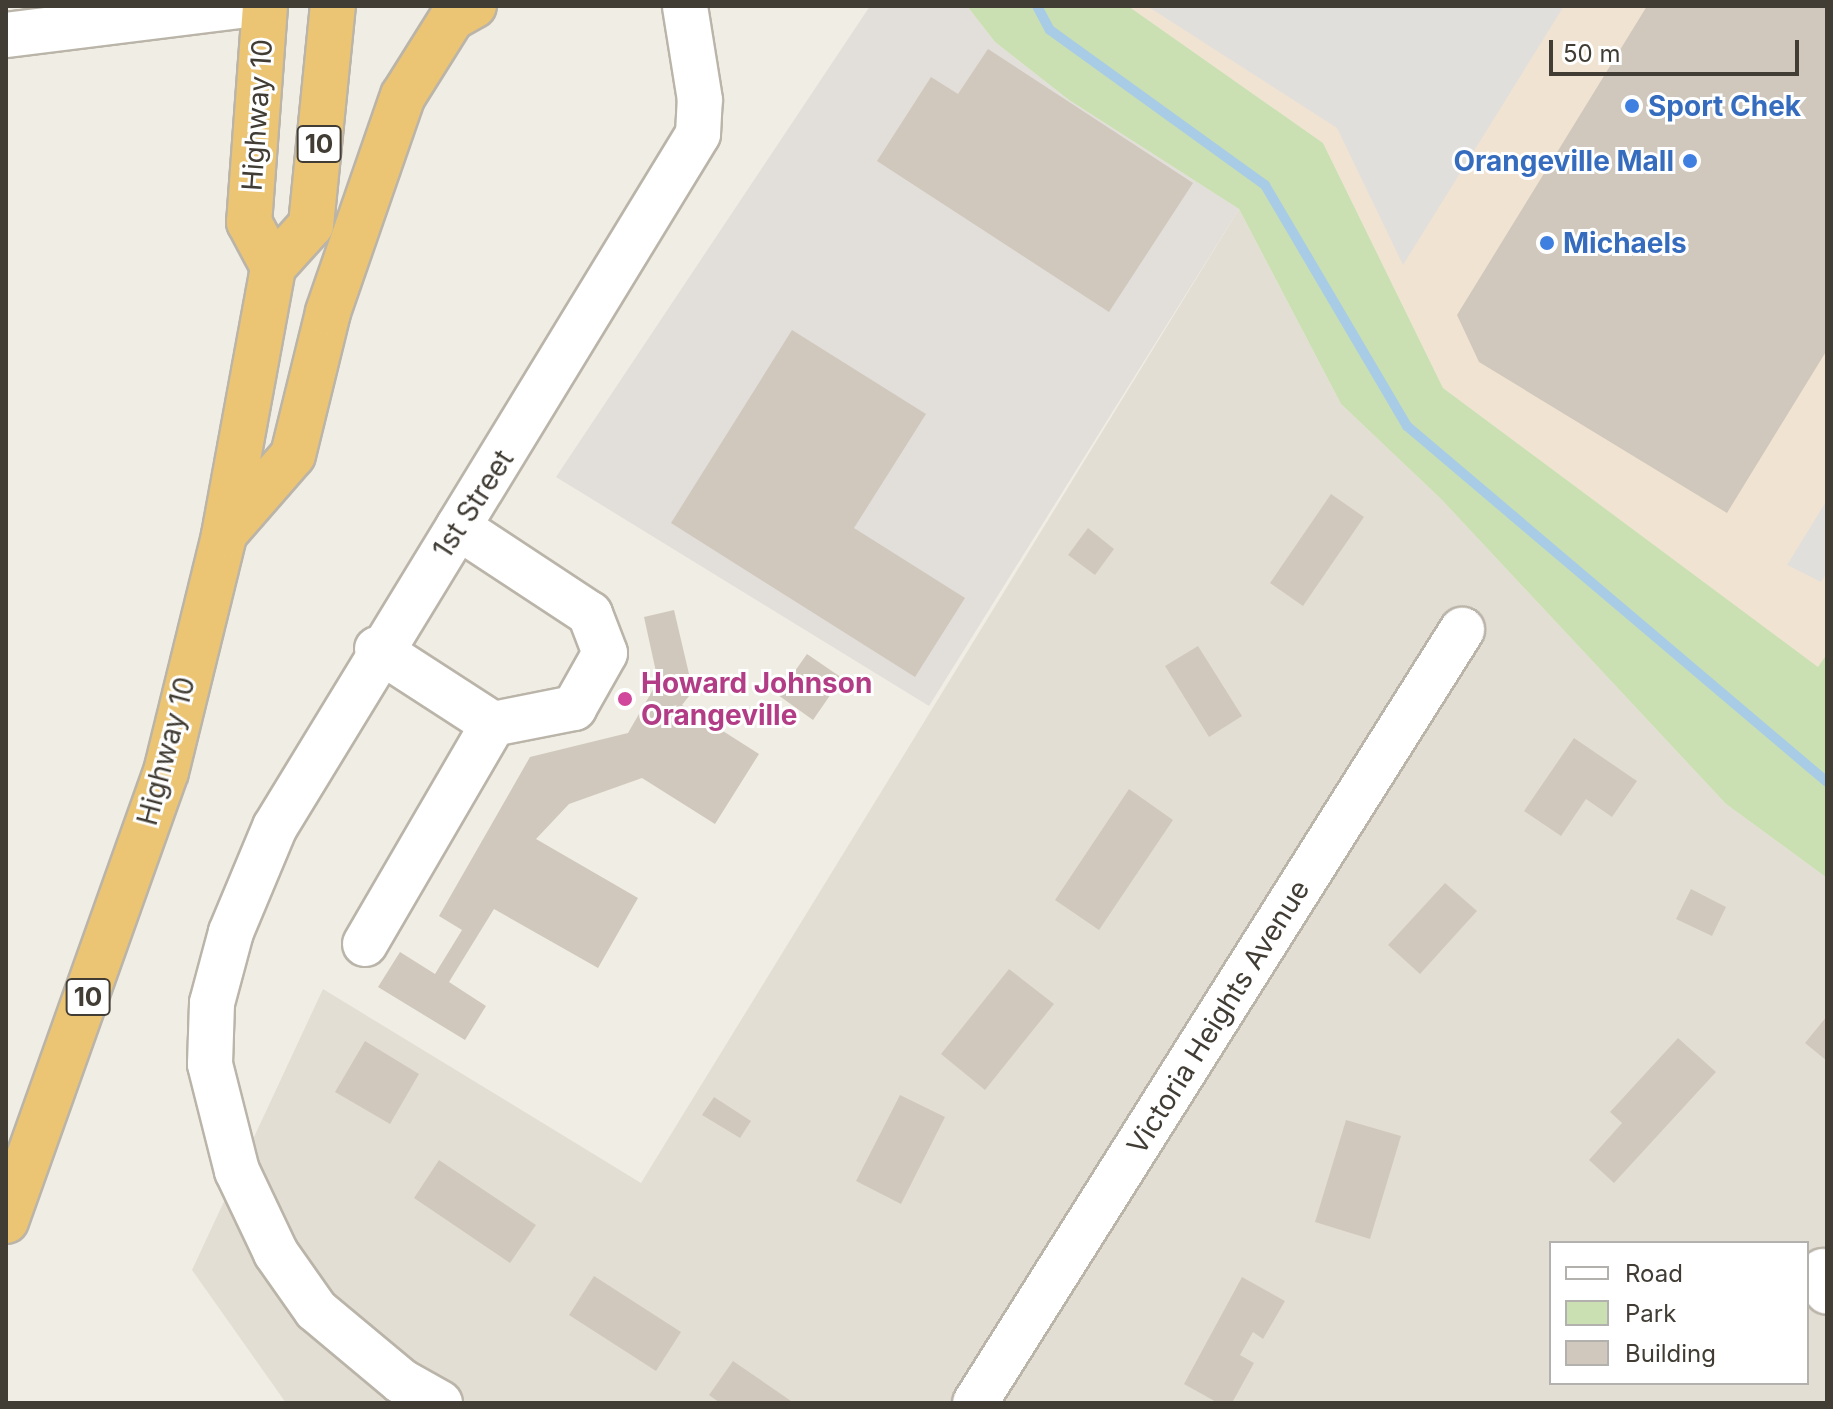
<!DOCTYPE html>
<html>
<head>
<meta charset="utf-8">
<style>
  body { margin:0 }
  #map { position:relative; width:1833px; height:1409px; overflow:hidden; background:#f0ede5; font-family:Inter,sans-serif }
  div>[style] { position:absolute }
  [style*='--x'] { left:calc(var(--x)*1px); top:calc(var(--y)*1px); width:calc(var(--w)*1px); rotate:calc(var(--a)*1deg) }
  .residential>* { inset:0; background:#e3ded3 }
  .commercial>* { inset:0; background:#f0e3d2 }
  .industrial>* { inset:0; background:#e2deda }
  .green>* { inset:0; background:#cbe0b2 }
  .parking>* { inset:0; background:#e1dfdc }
  .stream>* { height:10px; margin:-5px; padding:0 5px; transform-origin:5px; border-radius:5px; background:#a8cce6 }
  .building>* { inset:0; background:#d0c8bc }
  .roads { filter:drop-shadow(2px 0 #bab4a9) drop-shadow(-2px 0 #bab4a9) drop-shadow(0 2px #bab4a9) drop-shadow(0 -2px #bab4a9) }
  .minor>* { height:44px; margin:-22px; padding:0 22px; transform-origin:22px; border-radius:22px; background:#fff }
  .highway>* { height:44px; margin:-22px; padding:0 22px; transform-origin:22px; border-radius:22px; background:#ecc574 }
  .dots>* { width:22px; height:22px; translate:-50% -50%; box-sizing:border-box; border:4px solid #fff; border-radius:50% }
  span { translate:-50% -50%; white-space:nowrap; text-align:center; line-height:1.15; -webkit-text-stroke:6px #fff; paint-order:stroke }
  .shield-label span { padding:2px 6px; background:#fff; border:2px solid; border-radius:6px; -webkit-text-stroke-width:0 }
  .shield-label { font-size:26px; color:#413d35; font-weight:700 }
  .shop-label { font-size:28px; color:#366cbe; font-weight:700 }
  .left { translate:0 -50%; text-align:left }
  .right { translate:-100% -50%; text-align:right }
  .street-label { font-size:28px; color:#413d35 }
  .hotel-label { font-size:28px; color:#b23c85; font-weight:700 }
  .frame { position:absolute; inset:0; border:8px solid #413d35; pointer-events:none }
  .legend { position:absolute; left:1549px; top:1241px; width:260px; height:144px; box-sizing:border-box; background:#fff; border:2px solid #b3b1ae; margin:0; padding:10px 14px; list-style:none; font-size:24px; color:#413d35 }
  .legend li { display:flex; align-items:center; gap:16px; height:40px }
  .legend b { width:40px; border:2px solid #b3b1ae }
  .scale { position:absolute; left:1549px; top:40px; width:250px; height:36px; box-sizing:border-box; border:4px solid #413d35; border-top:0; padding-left:10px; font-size:24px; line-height:28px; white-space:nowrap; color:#413d35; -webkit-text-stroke:6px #fff; paint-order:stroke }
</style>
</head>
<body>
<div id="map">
  <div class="residential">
    <i style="clip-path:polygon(evenodd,1239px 209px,1341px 404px,1441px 499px,1726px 804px,1827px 878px,1827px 1403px,286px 1403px,192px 1270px,323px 989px,641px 1183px,1239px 209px,1551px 1243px,1807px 1243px,1807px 1383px,1551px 1383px,1551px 1243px)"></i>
  </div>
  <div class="commercial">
    <i style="clip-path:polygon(1128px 6px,1827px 6px,1827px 654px,1819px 668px,1443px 388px,1323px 143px)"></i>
  </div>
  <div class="industrial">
    <i style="clip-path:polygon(870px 6px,967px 6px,995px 42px,1069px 100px,1239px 209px,929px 706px,556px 477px)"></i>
  </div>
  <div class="green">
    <i style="clip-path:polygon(967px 6px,1128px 6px,1323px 143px,1443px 388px,1818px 667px,1827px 654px,1827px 878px,1726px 804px,1441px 499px,1341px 404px,1239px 209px,1069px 100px,995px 42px)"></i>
  </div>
  <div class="parking">
    <i style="clip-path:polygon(1147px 6px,1564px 6px,1403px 265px,1337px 128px)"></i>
    <i style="clip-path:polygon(1827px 500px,1827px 573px,1821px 582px,1787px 565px)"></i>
  </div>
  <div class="stream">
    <i style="--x:1037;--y:6;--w:27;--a:62"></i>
    <i style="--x:1050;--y:30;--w:265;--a:35.8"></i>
    <i style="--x:1265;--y:185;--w:280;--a:59.5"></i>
    <i style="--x:1407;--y:426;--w:551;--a:40.29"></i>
  </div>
  <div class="building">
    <i style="clip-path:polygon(1647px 6px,1827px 6px,1827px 350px,1727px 513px,1479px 362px,1457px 315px)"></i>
    <i style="clip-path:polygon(988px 49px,1193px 183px,1109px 312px,877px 161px,931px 77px,958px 94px)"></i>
    <i style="clip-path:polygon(792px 330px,926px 414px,854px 528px,965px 598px,915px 677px,671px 523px)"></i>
    <i style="clip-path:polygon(1331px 494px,1364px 517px,1303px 606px,1270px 583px)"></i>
    <i style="clip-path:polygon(1088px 528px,1114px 549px,1095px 575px,1068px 555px)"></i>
    <i style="clip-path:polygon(674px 610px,693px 691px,682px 705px,759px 754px,715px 824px,642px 778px,569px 804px,536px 839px,638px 898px,598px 968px,494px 909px,449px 982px,486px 1006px,465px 1040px,378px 987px,400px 952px,435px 974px,462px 930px,439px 916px,530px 757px,628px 733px,658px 681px,644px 617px)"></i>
    <i style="clip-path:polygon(1198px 646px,1242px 716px,1209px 737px,1165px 666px)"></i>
    <i style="clip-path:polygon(807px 654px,842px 678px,813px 720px,778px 695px)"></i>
    <i style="clip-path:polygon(1574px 738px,1637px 781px,1612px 817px,1586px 799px,1561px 836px,1524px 811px)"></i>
    <i style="clip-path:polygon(1129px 789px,1173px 820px,1099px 930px,1055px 900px)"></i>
    <i style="clip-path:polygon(1445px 883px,1477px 911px,1420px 974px,1388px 945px)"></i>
    <i style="clip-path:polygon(1691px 889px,1726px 907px,1712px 936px,1676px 919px)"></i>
    <i style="clip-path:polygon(1009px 969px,1054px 1004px,985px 1090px,941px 1054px)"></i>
    <i style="clip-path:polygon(1827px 1016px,1827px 1061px,1805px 1043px)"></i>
    <i style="clip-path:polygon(1678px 1038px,1716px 1072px,1614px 1183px,1589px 1160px,1622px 1123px,1610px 1112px)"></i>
    <i style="clip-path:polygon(365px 1041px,419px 1074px,390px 1124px,335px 1092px)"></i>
    <i style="clip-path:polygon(900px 1095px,945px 1117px,901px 1204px,856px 1181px)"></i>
    <i style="clip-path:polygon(714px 1097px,751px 1121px,740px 1138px,702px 1115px)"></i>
    <i style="clip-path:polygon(1346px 1120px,1401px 1136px,1370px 1239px,1315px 1222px)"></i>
    <i style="clip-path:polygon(439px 1160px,536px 1225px,510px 1263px,414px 1198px)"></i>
    <i style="clip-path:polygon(594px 1276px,681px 1332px,656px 1371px,569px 1315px)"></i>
    <i style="clip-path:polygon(1242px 1277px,1285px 1301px,1263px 1339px,1253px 1332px,1240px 1355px,1254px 1363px,1232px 1403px,1218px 1403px,1184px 1384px)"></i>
    <i style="clip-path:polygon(733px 1361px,794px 1403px,720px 1403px,709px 1395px)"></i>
  </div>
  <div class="roads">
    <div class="minor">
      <i style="--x:6;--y:35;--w:236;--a:-7.1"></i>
      <i style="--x:377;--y:649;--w:138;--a:32.9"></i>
      <i style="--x:365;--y:944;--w:255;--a:-59.8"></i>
      <i style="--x:493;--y:724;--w:83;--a:-11.2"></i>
      <i style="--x:574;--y:708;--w:63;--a:-60.6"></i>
      <i style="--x:605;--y:653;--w:42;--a:-111"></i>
      <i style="--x:590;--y:614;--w:158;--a:-146.6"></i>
      <i style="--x:1823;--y:1271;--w:21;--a:79"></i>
      <i style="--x:440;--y:1403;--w:45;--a:-150.6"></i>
      <i style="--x:401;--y:1381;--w:111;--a:-140.1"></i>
      <i style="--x:316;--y:1310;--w:70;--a:-125.1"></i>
      <i style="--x:276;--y:1253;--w:91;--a:-115.4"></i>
      <i style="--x:237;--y:1171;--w:110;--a:-104.2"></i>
      <i style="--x:210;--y:1064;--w:61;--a:-88.1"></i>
      <i style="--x:212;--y:1003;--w:73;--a:-75"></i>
      <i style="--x:231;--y:932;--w:114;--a:-67.3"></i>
      <i style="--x:275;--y:827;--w:812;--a:-58.6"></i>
      <i style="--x:698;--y:134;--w:34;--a:-87"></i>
      <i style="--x:700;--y:100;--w:95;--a:-99.1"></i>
      <i style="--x:975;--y:1403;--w:914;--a:-57.79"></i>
    </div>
    <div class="highway">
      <i style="--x:265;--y:6;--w:217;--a:94.2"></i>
      <i style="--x:249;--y:222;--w:51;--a:61.9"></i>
      <i style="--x:225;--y:533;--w:103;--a:-48.9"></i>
      <i style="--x:293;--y:455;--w:147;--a:-76.2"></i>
      <i style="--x:328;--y:312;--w:229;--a:-70.9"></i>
      <i style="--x:403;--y:96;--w:92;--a:-57.9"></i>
      <i style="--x:452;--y:18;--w:25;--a:-29"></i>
      <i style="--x:6;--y:1221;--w:477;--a:-70.4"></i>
      <i style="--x:166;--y:772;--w:244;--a:-76.2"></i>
      <i style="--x:224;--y:535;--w:272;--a:-79.6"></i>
      <i style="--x:273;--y:267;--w:57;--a:-47.9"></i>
      <i style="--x:311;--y:225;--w:220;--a:-84.3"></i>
    </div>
  </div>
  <div class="dots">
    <i style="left:1632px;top:106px;background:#3f7fe0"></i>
    <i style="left:1690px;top:161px;background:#3f7fe0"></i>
    <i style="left:1547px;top:243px;background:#3f7fe0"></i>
    <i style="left:625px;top:699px;background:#d1479c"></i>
  </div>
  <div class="shield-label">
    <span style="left:319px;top:144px">10</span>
    <span style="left:88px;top:997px">10</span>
  </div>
  <div class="shop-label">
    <span class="left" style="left:1648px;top:106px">Sport Chek</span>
    <span class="right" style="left:1674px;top:161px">Orangeville Mall</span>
    <span class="left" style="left:1563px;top:243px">Michaels</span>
  </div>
  <div class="street-label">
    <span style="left:257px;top:115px;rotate:-86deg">Highway 10</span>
    <span style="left:473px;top:504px;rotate:-57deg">1st Street</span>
    <span style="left:166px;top:751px;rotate:-75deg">Highway 10</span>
    <span style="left:1218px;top:1017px;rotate:-58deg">Victoria Heights Avenue</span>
  </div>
  <div class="hotel-label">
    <span class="left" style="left:641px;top:699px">Howard Johnson<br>Orangeville</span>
  </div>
  <div class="frame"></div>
  <ul class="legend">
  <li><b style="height:10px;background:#fff"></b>Road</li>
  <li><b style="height:22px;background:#cbe0b2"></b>Park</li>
  <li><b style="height:22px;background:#d0c8bc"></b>Building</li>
  </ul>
  <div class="scale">50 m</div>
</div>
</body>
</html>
